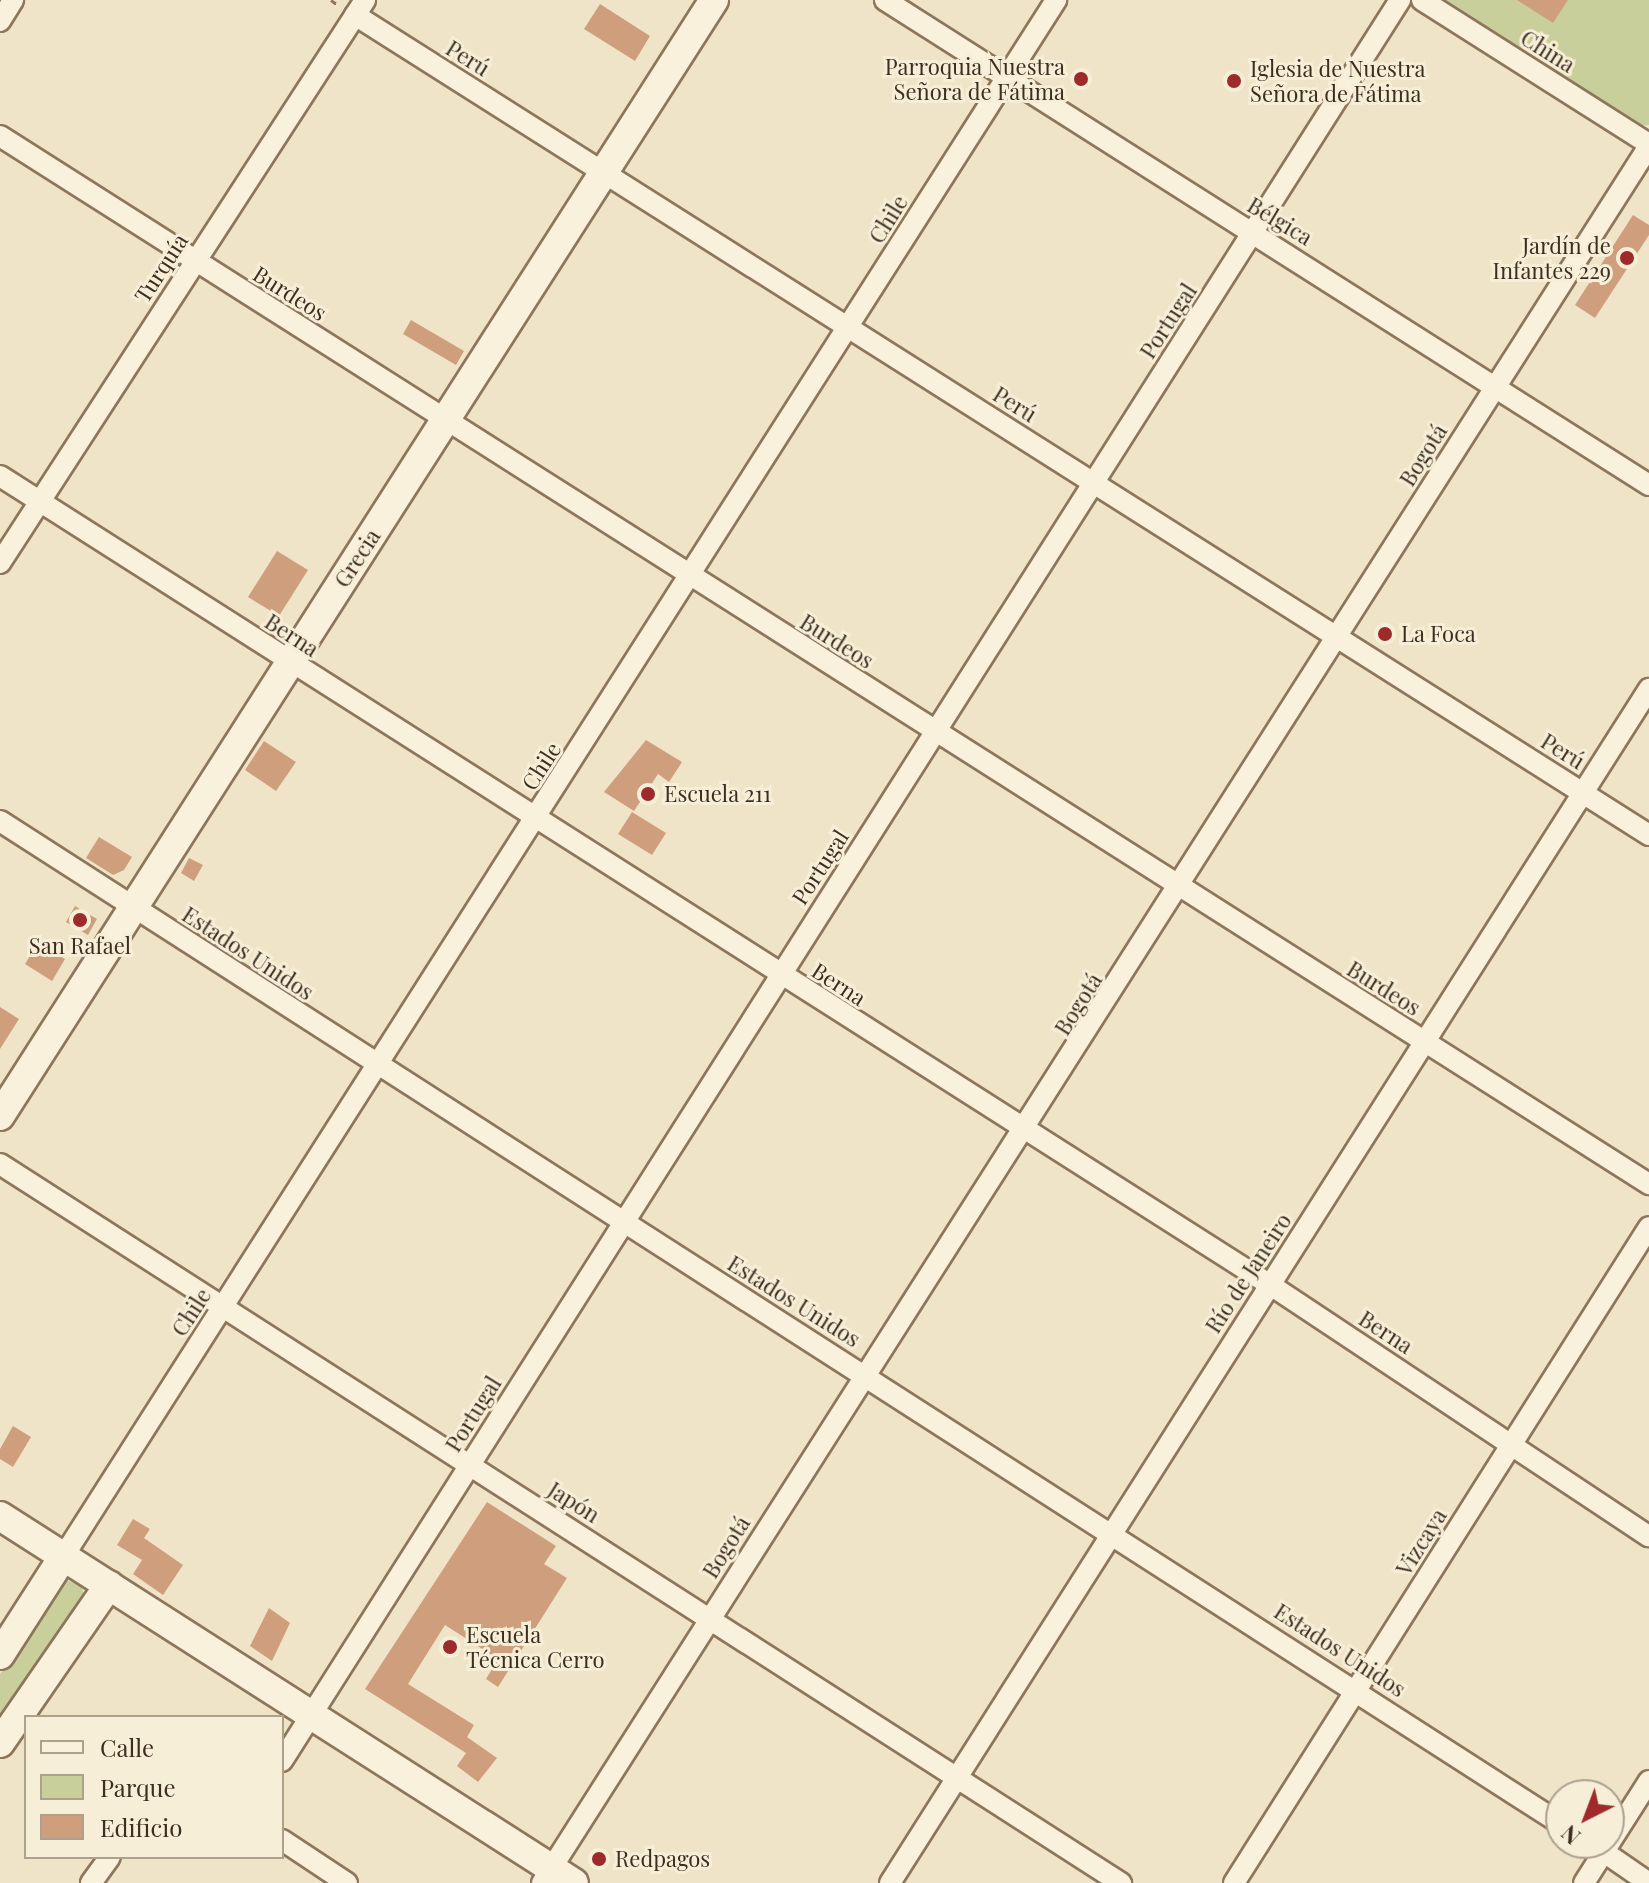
<!DOCTYPE html>
<html>
<head>
<meta charset="utf-8">
<style>
  body { margin:0 }
  #map { position:relative; width:1649px; height:1883px; overflow:hidden; background:#f0e4c8; font-family:"Playfair Display",serif }
  div>[style] { position:absolute }
  [style*='--x'] { left:calc(var(--x)*1px); top:calc(var(--y)*1px); width:calc(var(--w)*1px); rotate:calc(var(--a)*1deg) }
  .green>* { inset:0; background:#c9cf9b }
  .building>* { inset:0; background:#cf9f7d }
  .path>* { height:3px; margin-top:-1.5px; transform-origin:0; background:repeating-linear-gradient(90deg,#8d765c 0 6px,transparent 0 10px) }
  .roads { filter:drop-shadow(2px 0 #8d765c) drop-shadow(-2px 0 #8d765c) drop-shadow(0 2px #8d765c) drop-shadow(0 -2px #8d765c) }
  .street>* { height:20px; margin:-10px; padding:0 10px; transform-origin:10px; border-radius:10px; background:#faf1dc }
  .secondary>* { height:28px; margin:-14px; padding:0 14px; transform-origin:14px; border-radius:14px; background:#faf1dc }
  .dots>* { width:22px; height:22px; translate:-50% -50%; box-sizing:border-box; border:4px solid #f7eed8; border-radius:50% }
  span { translate:-50% -50%; white-space:nowrap; text-align:center; line-height:1.15; -webkit-text-stroke:6px #f7eed8; paint-order:stroke }
  .street-label { font-size:22px; color:#3d2e20 }
  .poi-label { font-size:22px; color:#3d2e20 }
  .right { translate:-100% -50%; text-align:right }
  .left { translate:0 -50%; text-align:left }
  .legend { position:absolute; left:24px; top:1715px; width:260px; height:144px; box-sizing:border-box; background:#f7eed8; border:2px solid #ada18e; margin:0; padding:10px 14px; list-style:none; font-size:24px; color:#3d2e20 }
  .legend li { display:flex; align-items:center; gap:16px; height:40px }
  .legend b { width:40px; border:2px solid #ada18e }
  .north { position:absolute; left:1545px; top:1779px; width:80px; height:80px; box-sizing:border-box; background:#f7eed8; border:2px solid #ada18e; border-radius:50%; rotate:222deg; font-size:22px; font-weight:700; line-height:32px; text-align:center; color:#3d2e20 }
  .north::after { content:''; display:block; margin:auto; width:28px; height:36px; background:#9e2a2b; clip-path:polygon(50% 0,100% 100%,50% 72%,0 100%) }
</style>
</head>
<body>
<div id="map">
  <div class="green">
    <i style="clip-path:polygon(1443px 0,1649px 0,1649px 125px,1639px 126px)"></i>
    <i style="clip-path:polygon(67px 1580px,82px 1587px,84px 1597px,0 1722px,0 1674px)"></i>
  </div>
  <div class="building">
    <i style="clip-path:polygon(1517px 0,1568px 0,1553px 23px)"></i>
    <i style="clip-path:polygon(600px 4px,650px 36px,635px 61px,584px 29px)"></i>
    <i style="clip-path:polygon(1633px 215px,1649px 225px,1649px 235px,1595px 318px,1575px 305px)"></i>
    <i style="clip-path:polygon(411px 320px,464px 351px,456px 365px,403px 334px)"></i>
    <i style="clip-path:polygon(277px 551px,308px 570px,279px 616px,248px 597px)"></i>
    <i style="clip-path:polygon(646px 740px,682px 762px,669px 782px,658px 774px,634px 811px,604px 792px)"></i>
    <i style="clip-path:polygon(264px 741px,296px 762px,276px 791px,245px 770px)"></i>
    <i style="clip-path:polygon(632px 812px,666px 833px,652px 855px,618px 834px)"></i>
    <i style="clip-path:polygon(99px 837px,132px 857px,124px 870px,113px 875px,86px 858px)"></i>
    <i style="clip-path:polygon(189px 858px,203px 865px,194px 881px,181px 873px)"></i>
    <i style="clip-path:polygon(75px 906px,97px 919px,88px 935px,66px 922px)"></i>
    <i style="clip-path:polygon(38px 943px,65px 959px,52px 981px,25px 964px)"></i>
    <i style="clip-path:polygon(0 1007px,19px 1019px,0 1049px)"></i>
    <i style="clip-path:polygon(13px 1426px,31px 1437px,13px 1467px,0 1459px,0 1449px)"></i>
    <i style="clip-path:polygon(487px 1502px,556px 1546px,544px 1564px,567px 1578px,498px 1687px,486px 1679px,498px 1659px,445px 1625px,408px 1684px,474px 1725px,467px 1737px,497px 1758px,478px 1782px,457px 1766px,466px 1753px,365px 1689px)"></i>
    <i style="clip-path:polygon(133px 1519px,150px 1529px,144px 1538px,183px 1565px,163px 1595px,133px 1574px,142px 1560px,117px 1545px)"></i>
    <i style="clip-path:polygon(269px 1608px,290px 1623px,272px 1661px,250px 1646px)"></i>
  </div>
  <div class="path">
    <i style="--x:331;--y:0;--w:9;--a:36"></i>
  </div>
  <div class="roads">
    <div class="street">
      <i style="--x:885;--y:0;--w:905;--a:32.41"></i>
      <i style="--x:1422;--y:0;--w:269;--a:32.4"></i>
      <i style="--x:355;--y:15;--w:1532;--a:32.36"></i>
      <i style="--x:0;--y:21;--w:25;--a:-58"></i>
      <i style="--x:0;--y:136;--w:1954;--a:32.44"></i>
      <i style="--x:0;--y:476;--w:1504;--a:32.49"></i>
      <i style="--x:1269;--y:1284;--w:456;--a:33.6"></i>
      <i style="--x:0;--y:563;--w:671;--a:-57.04"></i>
      <i style="--x:0;--y:821;--w:1855;--a:32.72"></i>
      <i style="--x:0;--y:1164;--w:1332;--a:32.68"></i>
      <i style="--x:63;--y:1557;--w:1847;--a:-57.47"></i>
      <i style="--x:282;--y:1761;--w:2086;--a:-57.59"></i>
      <i style="--x:282;--y:1840;--w:78;--a:33.5"></i>
      <i style="--x:1591;--y:1843;--w:70;--a:34.6"></i>
      <i style="--x:91;--y:1883;--w:32;--a:-54"></i>
      <i style="--x:542;--y:1883;--w:2060;--a:-57.49"></i>
      <i style="--x:890;--y:1883;--w:1415;--a:-57.56"></i>
      <i style="--x:1234;--y:1883;--w:776;--a:-57.68"></i>
      <i style="--x:1584;--y:1883;--w:121;--a:-57.5"></i>
    </div>
    <div class="secondary">
      <i style="--x:0;--y:1116;--w:1325;--a:-57.39"></i>
      <i style="--x:0;--y:1516;--w:681;--a:32.59"></i>
      <i style="--x:0;--y:1655;--w:117;--a:-57.3"></i>
      <i style="--x:0;--y:1743;--w:192;--a:-55.4"></i>
    </div>
  </div>
  <div class="dots">
    <i style="left:1081px;top:79px;background:#9e2a2b"></i>
    <i style="left:1234px;top:81px;background:#9e2a2b"></i>
    <i style="left:1627px;top:258px;background:#9e2a2b"></i>
    <i style="left:1385px;top:634px;background:#9e2a2b"></i>
    <i style="left:648px;top:794px;background:#9e2a2b"></i>
    <i style="left:80px;top:920px;background:#9e2a2b"></i>
    <i style="left:450px;top:1647px;background:#9e2a2b"></i>
    <i style="left:599px;top:1859px;background:#9e2a2b"></i>
  </div>
  <div class="street-label">
    <span style="left:1548px;top:51px;rotate:32deg">China</span>
    <span style="left:468px;top:58px;rotate:32deg">Perú</span>
    <span style="left:888px;top:219px;rotate:-58deg">Chile</span>
    <span style="left:1280px;top:221px;rotate:31deg">Bélgica</span>
    <span style="left:161px;top:268px;rotate:-57deg">Turquía</span>
    <span style="left:290px;top:293px;rotate:32deg">Burdeos</span>
    <span style="left:1168px;top:321px;rotate:-57deg">Portugal</span>
    <span style="left:1015px;top:404px;rotate:32deg">Perú</span>
    <span style="left:1423px;top:455px;rotate:-58deg">Bogotá</span>
    <span style="left:357px;top:558px;rotate:-57deg">Grecia</span>
    <span style="left:292px;top:635px;rotate:33deg">Berna</span>
    <span style="left:837px;top:641px;rotate:32deg">Burdeos</span>
    <span style="left:1563px;top:751px;rotate:32deg">Perú</span>
    <span style="left:541px;top:766px;rotate:-57deg">Chile</span>
    <span style="left:820px;top:867px;rotate:-57deg">Portugal</span>
    <span style="left:248px;top:953px;rotate:33deg">Estados Unidos</span>
    <span style="left:839px;top:984px;rotate:33deg">Berna</span>
    <span style="left:1384px;top:988px;rotate:32deg">Burdeos</span>
    <span style="left:1078px;top:1004px;rotate:-58deg">Bogotá</span>
    <span style="left:1248px;top:1273px;rotate:-57deg">Río de Janeiro</span>
    <span style="left:794px;top:1301px;rotate:32deg">Estados Unidos</span>
    <span style="left:191px;top:1312px;rotate:-57deg">Chile</span>
    <span style="left:1386px;top:1332px;rotate:33deg">Berna</span>
    <span style="left:473px;top:1414px;rotate:-58deg">Portugal</span>
    <span style="left:574px;top:1502px;rotate:32deg">Japón</span>
    <span style="left:1421px;top:1542px;rotate:-58deg">Vizcaya</span>
    <span style="left:726px;top:1547px;rotate:-58deg">Bogotá</span>
    <span style="left:1340px;top:1650px;rotate:33deg">Estados Unidos</span>
  </div>
  <div class="poi-label">
    <span class="right" style="left:1065px;top:79px">Parroquia Nuestra<br>Señora de Fátima</span>
    <span class="left" style="left:1250px;top:81px">Iglesia de Nuestra<br>Señora de Fátima</span>
    <span class="right" style="left:1611px;top:258px">Jardín de<br>Infantes 229</span>
    <span class="left" style="left:1401px;top:634px">La Foca</span>
    <span class="left" style="left:664px;top:794px">Escuela 211</span>
    <span style="left:80px;top:946px">San Rafael</span>
    <span class="left" style="left:466px;top:1647px">Escuela<br>Técnica Cerro</span>
    <span class="left" style="left:615px;top:1859px">Redpagos</span>
  </div>
  <ul class="legend">
  <li><b style="height:10px;background:#faf1dc"></b>Calle</li>
  <li><b style="height:22px;background:#c9cf9b"></b>Parque</li>
  <li><b style="height:22px;background:#cf9f7d"></b>Edificio</li>
  </ul>
  <div class="north">N</div>
</div>
</body>
</html>
